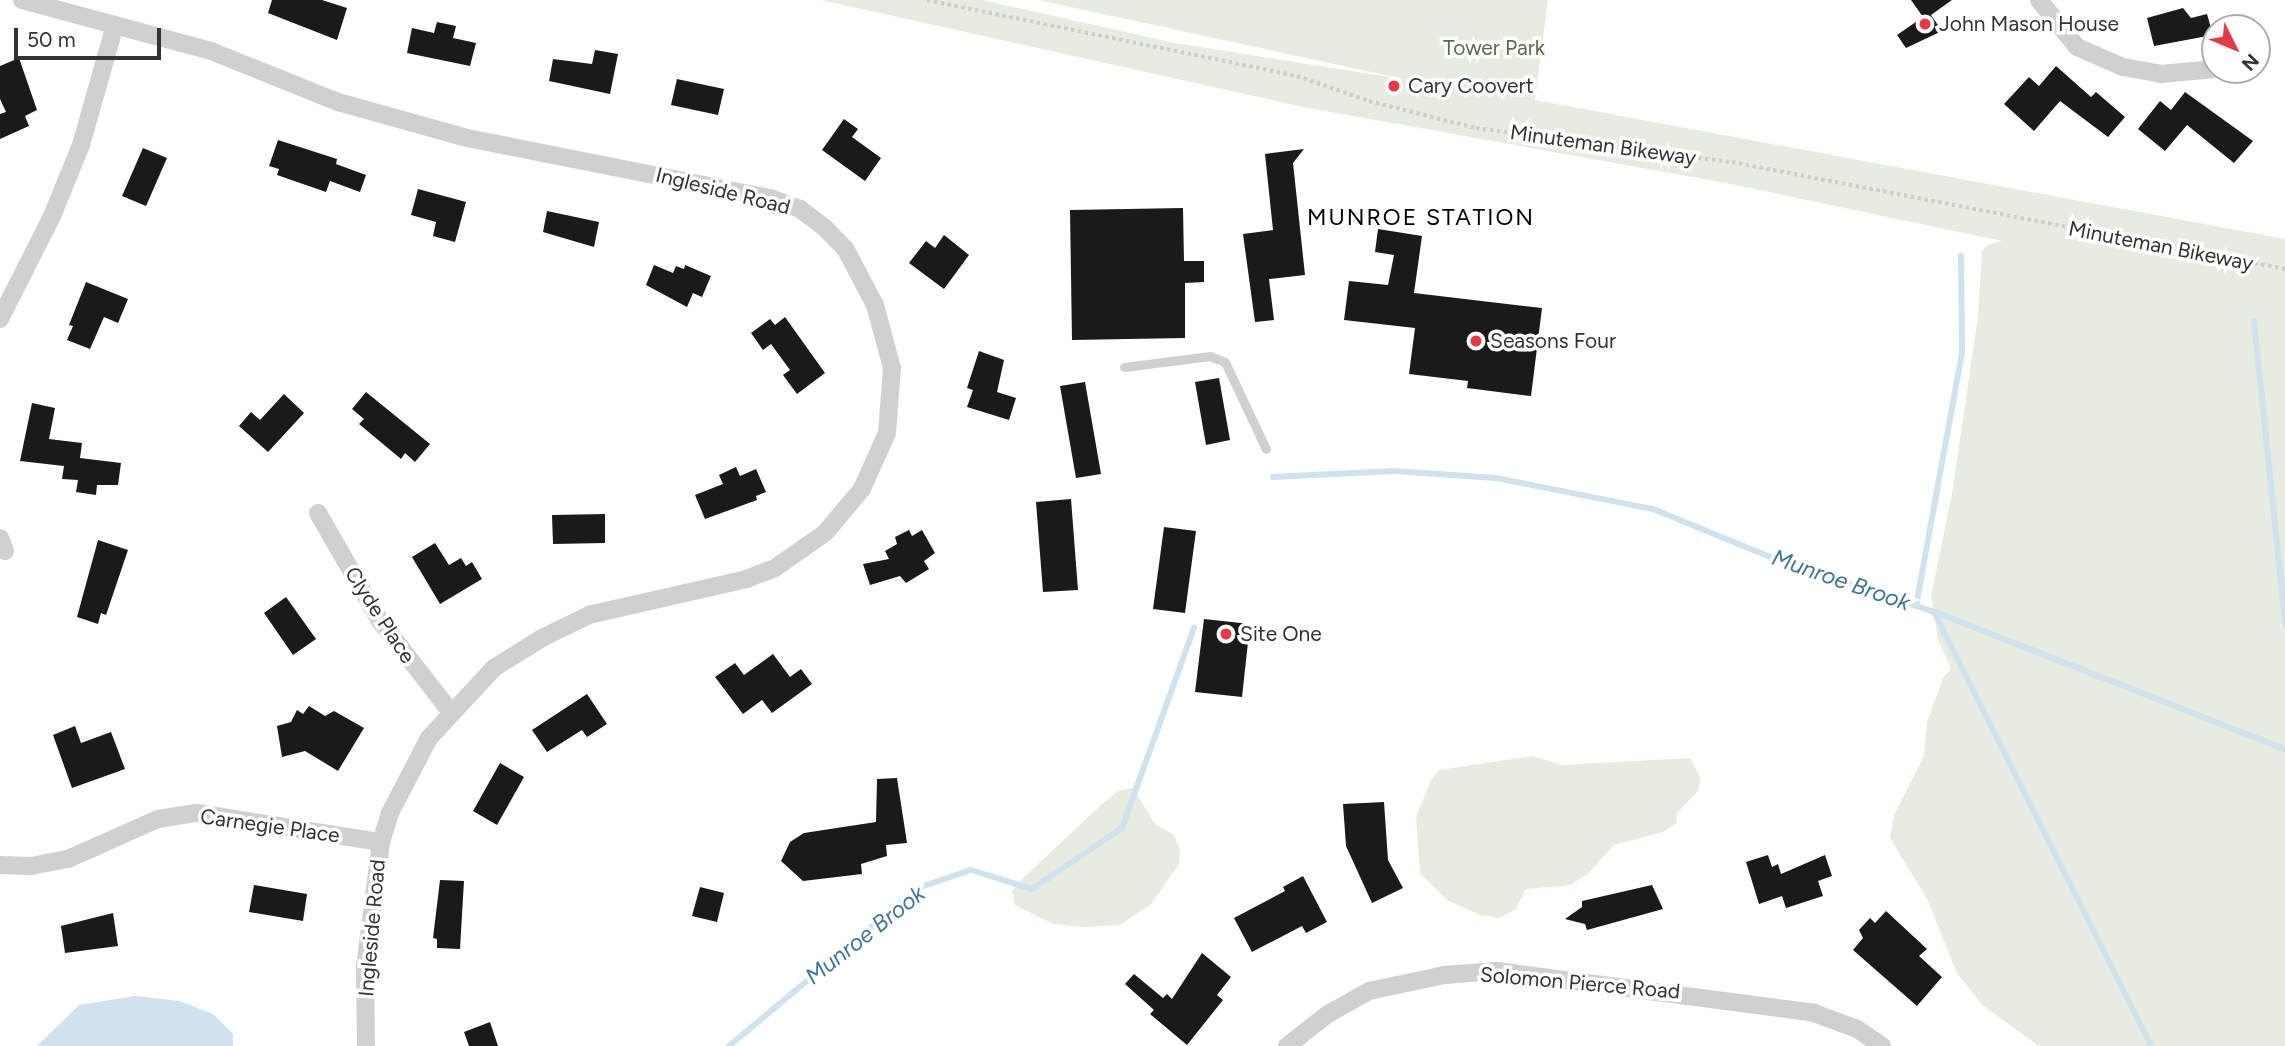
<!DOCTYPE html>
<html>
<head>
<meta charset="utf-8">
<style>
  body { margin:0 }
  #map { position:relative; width:2285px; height:1046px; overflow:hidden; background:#fff; font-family:Figtree,sans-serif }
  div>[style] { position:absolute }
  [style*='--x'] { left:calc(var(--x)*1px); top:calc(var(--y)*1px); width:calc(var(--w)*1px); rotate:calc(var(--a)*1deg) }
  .green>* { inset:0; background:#e6ecdf }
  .water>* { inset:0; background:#cfe2ee }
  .stream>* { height:6px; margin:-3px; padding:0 3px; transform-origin:3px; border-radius:3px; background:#cfe2ee }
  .building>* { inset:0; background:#1a1a1a }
  .path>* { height:3.5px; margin-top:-1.75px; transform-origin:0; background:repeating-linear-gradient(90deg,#cdcdcd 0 3.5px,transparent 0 7px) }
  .service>* { height:9px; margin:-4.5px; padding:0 4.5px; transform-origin:4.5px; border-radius:4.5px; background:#d0d0d0 }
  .minor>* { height:18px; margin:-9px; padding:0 9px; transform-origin:9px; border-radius:9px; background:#d0d0d0 }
  .dots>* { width:19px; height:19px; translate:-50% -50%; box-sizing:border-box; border:4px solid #fff; border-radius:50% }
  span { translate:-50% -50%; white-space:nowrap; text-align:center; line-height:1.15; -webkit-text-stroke:7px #fff; paint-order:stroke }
  .poi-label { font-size:21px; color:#333 }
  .left { translate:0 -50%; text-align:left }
  .park-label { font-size:21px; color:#56703f }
  .street-label { font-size:21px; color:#333 }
  .neighbourhood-label { font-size:23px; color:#000; letter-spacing:2px }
  .water-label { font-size:23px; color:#3f7597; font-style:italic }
  .north { position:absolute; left:2201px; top:14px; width:70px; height:70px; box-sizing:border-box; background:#fff; border:2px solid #adadad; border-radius:50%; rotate:133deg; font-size:19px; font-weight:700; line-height:28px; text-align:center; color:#333 }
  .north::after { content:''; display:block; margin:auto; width:24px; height:32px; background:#e63946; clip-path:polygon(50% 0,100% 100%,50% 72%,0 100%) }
  .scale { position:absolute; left:14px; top:28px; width:147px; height:32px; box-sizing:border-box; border:4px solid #333; border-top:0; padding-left:9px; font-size:21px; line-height:24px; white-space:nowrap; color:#333; -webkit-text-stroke:5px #fff; paint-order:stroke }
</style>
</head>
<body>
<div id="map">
  <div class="green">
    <i style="clip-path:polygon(821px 0,982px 0,1175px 43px,1408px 80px,1038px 0,1548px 0,1535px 100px,2285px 239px,2285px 1046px,2039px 1046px,1982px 1005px,1957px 973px,1927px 899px,1890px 838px,1894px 815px,1924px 756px,1927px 722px,1943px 678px,1951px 669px,1938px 639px,1931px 596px,1952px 494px,1978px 316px,1982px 252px,1987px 245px,2002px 241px,1726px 183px,1303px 107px)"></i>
    <i style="clip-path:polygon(1532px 756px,1562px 765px,1690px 758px,1701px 779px,1698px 791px,1676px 814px,1677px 823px,1663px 832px,1614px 845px,1588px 874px,1570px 885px,1526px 889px,1515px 910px,1499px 918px,1480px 915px,1447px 900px,1420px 873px,1416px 817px,1431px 780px,1439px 770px)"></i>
    <i style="clip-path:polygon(1133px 788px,1155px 824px,1174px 835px,1180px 850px,1179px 864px,1151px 904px,1120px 925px,1084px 927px,1053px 924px,1015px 905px,1012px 891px,1019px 882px,1101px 805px,1118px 791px)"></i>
  </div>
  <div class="water">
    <i style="clip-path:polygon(135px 996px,180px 1001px,213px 1014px,233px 1034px,233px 1046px,37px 1046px,79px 1005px)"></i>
  </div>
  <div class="stream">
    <i style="--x:2254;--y:321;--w:304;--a:84.1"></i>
    <i style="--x:1273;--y:477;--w:121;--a:-2.8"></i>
    <i style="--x:1394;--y:471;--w:102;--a:3.9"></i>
    <i style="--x:1496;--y:478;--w:160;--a:11.2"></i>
    <i style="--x:1653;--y:509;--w:126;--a:22.3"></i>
    <i style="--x:1770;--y:557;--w:173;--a:18.5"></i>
    <i style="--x:1934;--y:612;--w:485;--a:63.4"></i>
    <i style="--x:1916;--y:606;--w:258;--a:-79.7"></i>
    <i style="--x:1962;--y:352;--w:96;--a:-90.6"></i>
    <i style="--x:1935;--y:612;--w:376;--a:21.4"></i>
    <i style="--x:729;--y:1046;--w:246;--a:-39.9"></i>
    <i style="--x:918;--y:888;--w:56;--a:-18.8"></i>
    <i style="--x:971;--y:870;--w:64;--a:17.3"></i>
    <i style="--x:1032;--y:889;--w:109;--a:-34.1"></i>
    <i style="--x:1122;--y:828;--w:213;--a:-70.2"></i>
  </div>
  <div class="building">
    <i style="clip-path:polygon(272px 0,322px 0,347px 8px,337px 40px,268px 13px)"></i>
    <i style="clip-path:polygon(1911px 0,1952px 0,1931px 15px,1942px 31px,1906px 48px,1897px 35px,1923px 17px)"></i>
    <i style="clip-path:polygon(2183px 8px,2191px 18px,2207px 14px,2213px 35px,2154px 46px,2147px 18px)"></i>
    <i style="clip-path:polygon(437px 22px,456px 26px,453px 38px,476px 43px,470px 66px,407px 53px,412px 28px,434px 33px)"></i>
    <i style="clip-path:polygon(595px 50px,618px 54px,610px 94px,549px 81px,553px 59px,592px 64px)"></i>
    <i style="clip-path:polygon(19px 58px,37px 110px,25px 116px,29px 126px,0 139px,0 114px,6px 112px,0 99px,0 66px)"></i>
    <i style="clip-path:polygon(2056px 66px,2091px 97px,2096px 92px,2125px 117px,2108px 137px,2060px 101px,2034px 131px,2004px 104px,2029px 77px,2039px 86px)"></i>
    <i style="clip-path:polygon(677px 79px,724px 89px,718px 115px,671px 105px)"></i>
    <i style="clip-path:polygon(2185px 92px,2253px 141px,2234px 163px,2187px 125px,2165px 151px,2138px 129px,2160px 101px,2171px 110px)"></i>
    <i style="clip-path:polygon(844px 119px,858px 129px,852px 137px,881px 158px,865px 181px,822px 150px)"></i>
    <i style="clip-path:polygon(278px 140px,337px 159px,336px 164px,366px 175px,360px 192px,330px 181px,326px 192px,277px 175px,279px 169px,269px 166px)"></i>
    <i style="clip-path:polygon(143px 148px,167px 158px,146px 206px,122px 196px)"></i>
    <i style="clip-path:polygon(1304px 149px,1293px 163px,1305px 275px,1269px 279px,1274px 320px,1255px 322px,1243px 234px,1273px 230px,1265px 154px)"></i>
    <i style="clip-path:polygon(418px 189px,466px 202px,455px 242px,433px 236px,436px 222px,411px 215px)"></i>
    <i style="clip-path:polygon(1183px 208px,1184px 261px,1204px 261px,1204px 282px,1185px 283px,1185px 338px,1072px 340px,1070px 210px)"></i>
    <i style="clip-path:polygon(547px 211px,599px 222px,594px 247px,543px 232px)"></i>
    <i style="clip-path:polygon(1378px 229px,1422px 236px,1414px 293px,1542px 308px,1531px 396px,1467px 388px,1468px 381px,1409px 374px,1415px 328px,1344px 320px,1349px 281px,1388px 285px,1394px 255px,1375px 252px)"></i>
    <i style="clip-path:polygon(944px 235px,969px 255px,944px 289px,909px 263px,926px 241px,935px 248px)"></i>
    <i style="clip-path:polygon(654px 265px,673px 273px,676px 266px,684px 269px,685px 265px,711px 276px,702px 297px,693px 293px,687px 307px,646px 285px)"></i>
    <i style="clip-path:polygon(86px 282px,128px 299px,118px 323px,104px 317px,90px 349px,67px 340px,73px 326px,69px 325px)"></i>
    <i style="clip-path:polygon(785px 317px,825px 373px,797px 394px,783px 375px,790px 370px,771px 344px,763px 350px,751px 333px,770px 319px,775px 325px)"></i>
    <i style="clip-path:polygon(979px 351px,1004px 360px,997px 392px,1016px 398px,1009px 420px,967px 407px,973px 390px,967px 388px)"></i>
    <i style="clip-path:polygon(1219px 378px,1230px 440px,1206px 445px,1195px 382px)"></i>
    <i style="clip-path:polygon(1085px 382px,1101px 474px,1076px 478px,1060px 386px)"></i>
    <i style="clip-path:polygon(366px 392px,430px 444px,415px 462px,405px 453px,401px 459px,359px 424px,364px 419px,352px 409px)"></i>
    <i style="clip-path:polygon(284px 394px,304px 413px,268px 452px,239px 426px,251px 412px,260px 420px)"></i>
    <i style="clip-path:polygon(32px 403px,55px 408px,49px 439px,82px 443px,80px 458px,121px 463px,118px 485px,97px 485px,96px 495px,76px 492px,78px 480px,62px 479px,64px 466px,20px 461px)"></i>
    <i style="clip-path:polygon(736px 467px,740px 476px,756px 469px,766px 492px,756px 496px,757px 500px,705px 519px,695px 495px,723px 484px,719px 475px)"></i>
    <i style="clip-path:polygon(1071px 499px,1078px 590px,1043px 592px,1036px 502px)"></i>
    <i style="clip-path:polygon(605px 514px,605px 543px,553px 544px,552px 515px)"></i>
    <i style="clip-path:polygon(1164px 527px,1196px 531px,1185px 613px,1153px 609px)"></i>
    <i style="clip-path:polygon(909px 530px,912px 536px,922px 530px,935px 553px,924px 561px,929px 569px,906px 583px,900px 576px,870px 585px,863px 564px,889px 559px,885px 551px,897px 544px,895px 537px)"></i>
    <i style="clip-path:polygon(98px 540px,128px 550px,106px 615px,101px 613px,98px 624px,77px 617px)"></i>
    <i style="clip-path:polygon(435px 543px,449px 565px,461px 558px,466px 566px,472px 562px,482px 579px,440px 604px,412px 557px)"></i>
    <i style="clip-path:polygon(286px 597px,316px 639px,293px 655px,264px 613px)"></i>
    <i style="clip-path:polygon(1204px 619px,1250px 624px,1242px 697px,1195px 692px)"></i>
    <i style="clip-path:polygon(773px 654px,790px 677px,801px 669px,812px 684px,772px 713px,762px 700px,743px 714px,715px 677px,735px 663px,744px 675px)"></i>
    <i style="clip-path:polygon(587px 694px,607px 724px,587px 737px,582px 730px,547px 752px,532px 730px)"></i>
    <i style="clip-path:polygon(309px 706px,325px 716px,334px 711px,364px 728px,338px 771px,305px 751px,282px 757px,277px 726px,291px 722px,297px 710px,303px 714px)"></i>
    <i style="clip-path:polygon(75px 726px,81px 743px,111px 732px,125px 769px,72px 788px,53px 735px)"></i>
    <i style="clip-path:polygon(500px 763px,524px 777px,497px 825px,473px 811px)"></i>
    <i style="clip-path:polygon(897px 778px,907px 843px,886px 845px,887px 856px,861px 864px,862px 874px,803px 881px,781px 861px,790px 842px,804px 833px,876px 822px,877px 779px)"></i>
    <i style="clip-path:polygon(1384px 802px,1388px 860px,1403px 888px,1372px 903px,1346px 846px,1343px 804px)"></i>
    <i style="clip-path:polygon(1768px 855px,1772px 867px,1778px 864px,1781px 874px,1825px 855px,1832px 876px,1818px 881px,1823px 896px,1786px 908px,1782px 896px,1759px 904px,1746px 862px)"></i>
    <i style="clip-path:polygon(1303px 876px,1327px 922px,1306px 933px,1302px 926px,1252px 952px,1234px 918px,1285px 891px,1283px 887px)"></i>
    <i style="clip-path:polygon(440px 880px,464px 881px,460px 949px,437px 948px,437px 939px,433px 938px)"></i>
    <i style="clip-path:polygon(254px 885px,307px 894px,303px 921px,249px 912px)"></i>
    <i style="clip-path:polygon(1652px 885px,1663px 909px,1587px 930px,1585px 924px,1565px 919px,1582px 907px,1582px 901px)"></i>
    <i style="clip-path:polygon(700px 887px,724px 893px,717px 922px,692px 916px)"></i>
    <i style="clip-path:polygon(1886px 911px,1927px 949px,1919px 956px,1942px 977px,1917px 1006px,1853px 950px,1863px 938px,1859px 930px,1870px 918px,1875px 923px)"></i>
    <i style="clip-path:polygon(113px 913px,118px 946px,65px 953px,61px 926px)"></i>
    <i style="clip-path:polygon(1202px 953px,1231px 977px,1217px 995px,1223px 1000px,1187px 1045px,1150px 1014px,1154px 1010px,1125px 984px,1134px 974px,1163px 998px,1167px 994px,1172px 999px)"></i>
    <i style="clip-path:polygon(490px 1022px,498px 1046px,469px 1046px,464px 1032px)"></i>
  </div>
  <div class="path">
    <i style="--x:927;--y:0;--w:378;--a:11.6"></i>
    <i style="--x:1297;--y:76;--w:76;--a:19.1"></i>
    <i style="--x:1369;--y:101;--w:110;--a:14.2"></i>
    <i style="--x:1476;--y:128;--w:258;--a:7.6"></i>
    <i style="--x:1732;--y:162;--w:563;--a:10.95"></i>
  </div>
  <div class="service">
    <i style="--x:1124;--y:367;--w:87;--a:-7.3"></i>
    <i style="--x:1210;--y:356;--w:16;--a:22"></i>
    <i style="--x:1225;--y:362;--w:96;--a:64.8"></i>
  </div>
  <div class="minor">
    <i style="--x:22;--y:0;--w:196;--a:15.1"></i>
    <i style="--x:211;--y:51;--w:137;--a:21.9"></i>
    <i style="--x:338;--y:102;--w:134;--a:15.6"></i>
    <i style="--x:467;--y:138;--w:309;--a:11.2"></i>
    <i style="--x:770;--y:198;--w:32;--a:20"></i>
    <i style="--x:800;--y:209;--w:31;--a:37"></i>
    <i style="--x:825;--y:228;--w:30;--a:46"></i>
    <i style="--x:846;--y:250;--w:62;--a:62.2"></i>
    <i style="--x:875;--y:305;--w:65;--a:74.9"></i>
    <i style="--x:892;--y:368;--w:65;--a:94.4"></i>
    <i style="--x:887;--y:433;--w:61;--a:114.1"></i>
    <i style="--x:862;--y:489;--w:57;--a:130.1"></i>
    <i style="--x:825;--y:533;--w:61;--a:145"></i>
    <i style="--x:775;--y:568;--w:30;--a:159"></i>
    <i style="--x:747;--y:579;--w:162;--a:167.2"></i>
    <i style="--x:589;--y:615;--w:52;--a:153.9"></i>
    <i style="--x:542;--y:638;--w:57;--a:148"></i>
    <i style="--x:494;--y:668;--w:96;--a:132.9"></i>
    <i style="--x:429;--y:738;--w:85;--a:117.5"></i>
    <i style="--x:390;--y:813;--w:30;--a:107"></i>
    <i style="--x:381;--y:842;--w:126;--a:97.3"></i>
    <i style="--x:365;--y:967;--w:79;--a:89.3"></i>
    <i style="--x:2039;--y:0;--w:60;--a:51"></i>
    <i style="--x:2077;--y:47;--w:50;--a:23.5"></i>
    <i style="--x:2123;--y:67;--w:39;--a:10"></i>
    <i style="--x:2161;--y:74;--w:54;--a:-5.3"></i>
    <i style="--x:0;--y:319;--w:115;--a:-63.2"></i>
    <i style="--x:52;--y:216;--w:77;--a:-67.8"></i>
    <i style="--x:81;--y:145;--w:125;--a:-74.2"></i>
    <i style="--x:318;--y:513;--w:125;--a:60.1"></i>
    <i style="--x:380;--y:621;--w:114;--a:52.1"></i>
    <i style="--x:0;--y:538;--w:14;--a:69"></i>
    <i style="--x:0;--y:865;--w:31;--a:2"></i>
    <i style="--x:31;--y:866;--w:38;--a:-11"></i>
    <i style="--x:68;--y:859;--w:98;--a:-24"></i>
    <i style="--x:158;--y:819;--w:39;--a:-9"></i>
    <i style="--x:197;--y:813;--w:186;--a:9"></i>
    <i style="--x:1287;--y:1046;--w:52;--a:-38"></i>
    <i style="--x:1328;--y:1014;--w:47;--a:-29.3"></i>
    <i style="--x:1369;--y:991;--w:77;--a:-12"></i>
    <i style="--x:1444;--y:975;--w:53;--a:-4.3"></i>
    <i style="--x:1497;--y:971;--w:320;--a:7.5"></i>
    <i style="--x:1814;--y:1013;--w:46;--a:20.4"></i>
    <i style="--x:1857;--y:1029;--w:30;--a:34"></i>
  </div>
  <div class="dots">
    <i style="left:1925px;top:24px;background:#e63946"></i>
    <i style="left:1394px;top:86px;background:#e63946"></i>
    <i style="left:1476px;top:341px;background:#e63946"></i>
    <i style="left:1226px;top:634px;background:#e63946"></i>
  </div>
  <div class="poi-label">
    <span class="left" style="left:1939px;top:24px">John Mason House</span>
    <span class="left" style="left:1408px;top:86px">Cary Coovert</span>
    <span class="left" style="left:1490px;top:341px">Seasons Four</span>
    <span class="left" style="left:1240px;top:634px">Site One</span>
  </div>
  <div class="park-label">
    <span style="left:1494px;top:48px">Tower Park</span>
  </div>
  <div class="street-label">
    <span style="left:1603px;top:145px;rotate:8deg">Minuteman Bikeway</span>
    <span style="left:723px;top:191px;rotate:14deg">Ingleside Road</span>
    <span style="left:2161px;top:246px;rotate:11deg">Minuteman Bikeway</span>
    <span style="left:380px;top:615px;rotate:57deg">Clyde Place</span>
    <span style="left:270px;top:826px;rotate:8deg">Carnegie Place</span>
    <span style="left:372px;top:928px;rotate:-85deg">Ingleside Road</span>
    <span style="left:1580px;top:983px;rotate:5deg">Solomon Pierce Road</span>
  </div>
  <div class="neighbourhood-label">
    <span style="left:1421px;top:217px">MUNROE STATION</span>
  </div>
  <div class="water-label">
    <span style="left:1841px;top:580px;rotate:19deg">Munroe Brook</span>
    <span style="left:865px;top:935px;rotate:-38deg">Munroe Brook</span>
  </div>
  <div class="north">N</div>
  <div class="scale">50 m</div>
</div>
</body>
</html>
